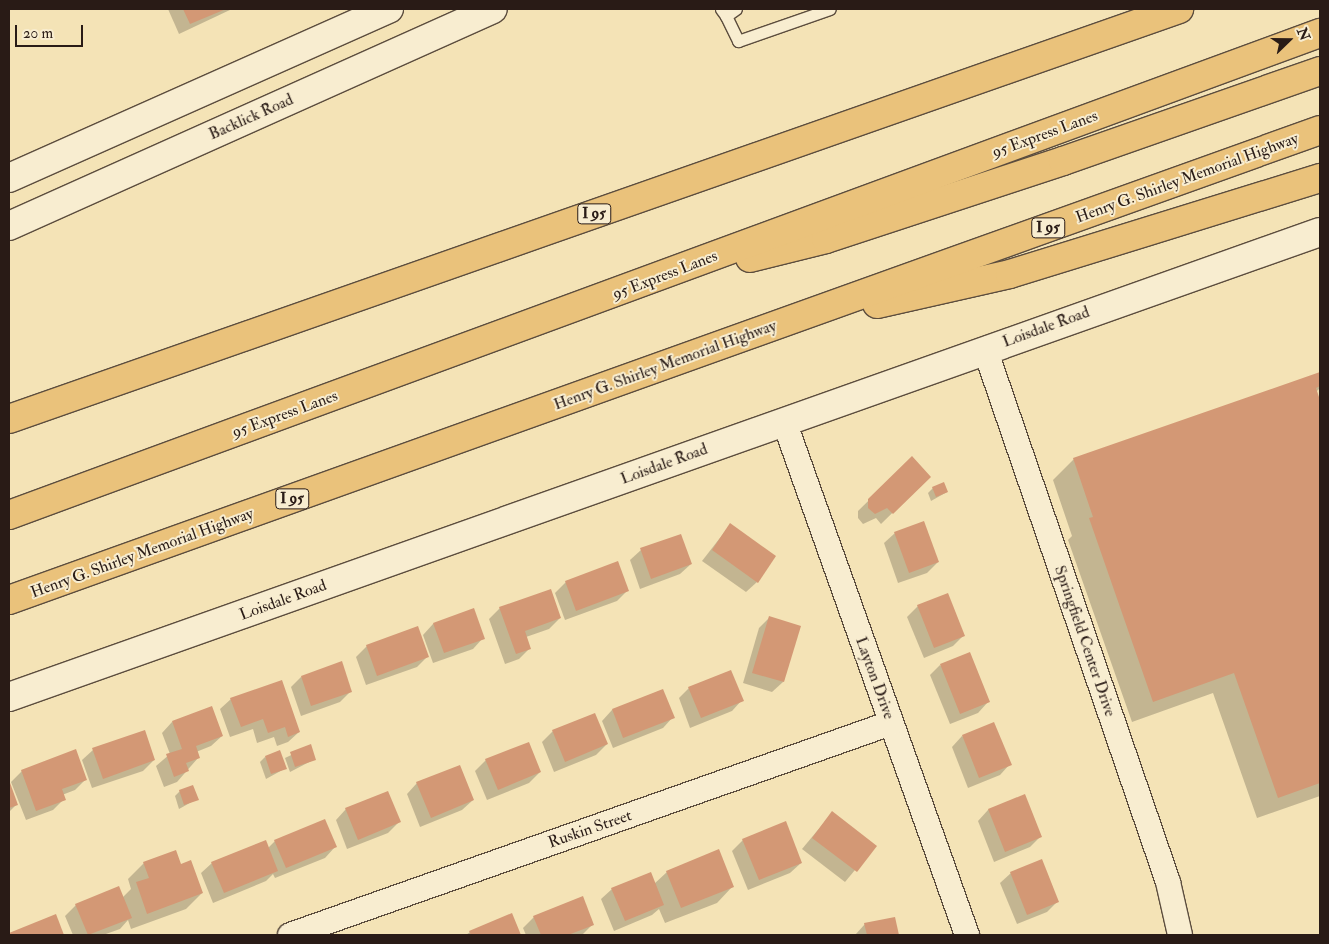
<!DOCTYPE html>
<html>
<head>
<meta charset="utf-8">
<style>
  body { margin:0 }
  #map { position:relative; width:1329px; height:944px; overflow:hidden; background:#f4e3b6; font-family:"IM FELL Double Pica",serif }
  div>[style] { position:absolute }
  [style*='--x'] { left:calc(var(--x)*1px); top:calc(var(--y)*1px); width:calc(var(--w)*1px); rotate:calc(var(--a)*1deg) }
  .shadow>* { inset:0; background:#0003 }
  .building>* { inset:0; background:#d39875 }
  .roads { filter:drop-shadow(1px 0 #5c4d3e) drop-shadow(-1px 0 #5c4d3e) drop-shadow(0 1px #5c4d3e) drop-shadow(0 -1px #5c4d3e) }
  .lane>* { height:11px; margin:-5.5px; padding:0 5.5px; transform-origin:5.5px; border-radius:5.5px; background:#f8edd0 }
  .street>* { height:24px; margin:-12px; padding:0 12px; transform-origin:12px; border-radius:12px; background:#f8edd0 }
  .secondary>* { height:28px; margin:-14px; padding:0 14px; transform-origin:14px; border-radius:14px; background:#f8edd0 }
  .highway>* { height:28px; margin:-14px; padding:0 14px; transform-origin:14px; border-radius:14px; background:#eac27b }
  span { translate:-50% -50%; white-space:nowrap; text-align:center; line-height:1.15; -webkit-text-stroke:4px #f8edd0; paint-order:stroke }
  .shield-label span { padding:1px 4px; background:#f8edd0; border:1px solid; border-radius:4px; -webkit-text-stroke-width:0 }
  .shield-label { font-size:15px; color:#291b16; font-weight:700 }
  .street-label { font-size:16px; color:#291b16 }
  .frame { position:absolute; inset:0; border:10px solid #291b16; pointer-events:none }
  .north { position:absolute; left:1264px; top:15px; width:50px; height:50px; -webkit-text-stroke:4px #f8edd0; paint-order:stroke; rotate:68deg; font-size:14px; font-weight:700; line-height:20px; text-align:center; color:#291b16 }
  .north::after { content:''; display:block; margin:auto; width:18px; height:22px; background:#291b16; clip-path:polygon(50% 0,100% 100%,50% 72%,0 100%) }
  .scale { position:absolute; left:15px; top:25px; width:68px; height:22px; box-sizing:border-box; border:2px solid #291b16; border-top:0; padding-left:6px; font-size:15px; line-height:18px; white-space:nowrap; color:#291b16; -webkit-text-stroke:4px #f8edd0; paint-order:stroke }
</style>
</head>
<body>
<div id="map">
  <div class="shadow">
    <i style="clip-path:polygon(168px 9px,232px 9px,179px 34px)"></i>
    <i style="clip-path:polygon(1320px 373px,1320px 388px,1316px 392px,1320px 404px,1320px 796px,1257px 818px,1213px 693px,1132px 722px,1068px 540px,1072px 536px,1053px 480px,1074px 459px)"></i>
    <i style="clip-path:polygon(912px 458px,929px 477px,881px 524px,876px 518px,863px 524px,858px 518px,858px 511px)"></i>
    <i style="clip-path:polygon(933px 488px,947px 492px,931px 501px,928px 493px)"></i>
    <i style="clip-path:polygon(730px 525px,757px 582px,746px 592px,702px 561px)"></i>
    <i style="clip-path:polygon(895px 533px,938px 562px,927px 573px,898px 583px,884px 543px)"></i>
    <i style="clip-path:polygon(641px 550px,691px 564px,680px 574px,640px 589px,630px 560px)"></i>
    <i style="clip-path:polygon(566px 582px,628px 590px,617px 601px,565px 620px,555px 593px)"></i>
    <i style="clip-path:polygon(918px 606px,964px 635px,953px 646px,924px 658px,907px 617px)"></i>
    <i style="clip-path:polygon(500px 608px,560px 618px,549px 629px,526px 637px,530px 648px,519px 659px,505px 664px,489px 619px)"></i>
    <i style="clip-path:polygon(473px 610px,483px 638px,473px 649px,433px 663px,423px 635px,433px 624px)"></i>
    <i style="clip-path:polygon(769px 618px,783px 682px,772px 692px,743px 683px,759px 628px)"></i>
    <i style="clip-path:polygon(367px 646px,428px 656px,417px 667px,366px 685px,356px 657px)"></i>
    <i style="clip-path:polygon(940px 665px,988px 702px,978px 713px,950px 724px,930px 675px)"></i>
    <i style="clip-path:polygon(301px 677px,351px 691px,340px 702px,301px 716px,291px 687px)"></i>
    <i style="clip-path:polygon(689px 688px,742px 700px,732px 711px,690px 728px,679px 698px)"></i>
    <i style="clip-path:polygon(662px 690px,673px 717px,663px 728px,613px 748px,602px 721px,612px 710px)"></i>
    <i style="clip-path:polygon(231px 699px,299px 732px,288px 742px,277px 746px,274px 737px,257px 743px,253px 729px,230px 737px,220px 709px)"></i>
    <i style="clip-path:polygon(172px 722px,222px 736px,211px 746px,196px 752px,198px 758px,177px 782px,164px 787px,156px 766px,170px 754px,162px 733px)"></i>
    <i style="clip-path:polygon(553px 731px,607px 744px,596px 755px,554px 772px,542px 742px)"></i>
    <i style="clip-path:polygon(962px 736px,1010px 764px,1000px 775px,968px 788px,952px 747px)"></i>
    <i style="clip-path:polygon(310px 746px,315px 759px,290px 772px,285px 758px)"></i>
    <i style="clip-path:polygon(93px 750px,154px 760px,143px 771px,92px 788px,82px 760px)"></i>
    <i style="clip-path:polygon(265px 757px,286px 768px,266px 779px,260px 762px)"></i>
    <i style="clip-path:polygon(486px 760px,540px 772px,529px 783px,487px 800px,475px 771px)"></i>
    <i style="clip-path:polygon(22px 771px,85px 780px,75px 790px,62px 795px,64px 799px,53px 810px,26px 820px,11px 782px)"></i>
    <i style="clip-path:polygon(9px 783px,16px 805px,9px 812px)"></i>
    <i style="clip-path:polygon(417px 783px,473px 800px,462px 810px,420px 827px,407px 794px)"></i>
    <i style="clip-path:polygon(180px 791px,197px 799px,179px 809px,175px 796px)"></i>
    <i style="clip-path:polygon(1024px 796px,1041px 836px,1030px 847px,994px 862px,978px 821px,988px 810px)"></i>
    <i style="clip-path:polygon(346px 809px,399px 822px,388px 833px,347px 849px,336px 820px)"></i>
    <i style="clip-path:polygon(832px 813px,875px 846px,845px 882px,802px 849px)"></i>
    <i style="clip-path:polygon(743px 840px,801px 863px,790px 873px,748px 890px,732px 851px)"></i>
    <i style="clip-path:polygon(275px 841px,335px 847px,325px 858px,275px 878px,273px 874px,266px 881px,213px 903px,201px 873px,212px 863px,268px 848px)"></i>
    <i style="clip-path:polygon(144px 863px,180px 865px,202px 893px,186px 909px,131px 929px,128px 920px,120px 929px,103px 935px,73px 935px,65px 916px,76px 905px,122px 898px,131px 889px,128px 879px)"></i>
    <i style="clip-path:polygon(667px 872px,732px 887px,717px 903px,665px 923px,659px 909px,652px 915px,614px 931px,601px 899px,612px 889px,654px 884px)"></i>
    <i style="clip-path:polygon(1011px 873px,1058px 901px,1047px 912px,1017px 924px,1000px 883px)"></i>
    <i style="clip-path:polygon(511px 915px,520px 935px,466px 935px,470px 932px)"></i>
    <i style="clip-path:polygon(55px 916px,63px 935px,9px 935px)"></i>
    <i style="clip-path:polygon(534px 917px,593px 924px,582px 935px,526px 935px,523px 928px)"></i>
    <i style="clip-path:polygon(894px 918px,897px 935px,855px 935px,865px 924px)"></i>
  </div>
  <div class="building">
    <i style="clip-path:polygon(183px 9px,226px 9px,190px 24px)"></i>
    <i style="clip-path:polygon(1320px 372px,1320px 386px,1316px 388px,1320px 400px,1320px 783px,1278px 798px,1234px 673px,1153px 702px,1089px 518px,1093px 517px,1073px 458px)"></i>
    <i style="clip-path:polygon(912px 456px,931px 477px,893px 514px,887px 508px,875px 514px,868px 508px,868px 499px)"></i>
    <i style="clip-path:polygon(944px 482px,948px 492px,936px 497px,932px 487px)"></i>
    <i style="clip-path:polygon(924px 521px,939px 562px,909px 573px,894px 532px)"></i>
    <i style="clip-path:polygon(730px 523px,776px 556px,758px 583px,712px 550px)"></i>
    <i style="clip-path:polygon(681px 534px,692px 564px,651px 579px,640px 548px)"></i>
    <i style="clip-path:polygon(618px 561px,629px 591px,576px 611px,565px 581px)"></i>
    <i style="clip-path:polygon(551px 589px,561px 618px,525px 631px,531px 649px,516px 654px,499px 607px)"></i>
    <i style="clip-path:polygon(948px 593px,965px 636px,934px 648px,917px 605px)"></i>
    <i style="clip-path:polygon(474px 608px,485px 639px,444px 653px,433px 623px)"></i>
    <i style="clip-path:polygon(769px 616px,801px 626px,784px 682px,752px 673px)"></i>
    <i style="clip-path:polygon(418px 626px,429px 657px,377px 676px,366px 645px)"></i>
    <i style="clip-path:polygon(970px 652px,990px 702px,960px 714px,940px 664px)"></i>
    <i style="clip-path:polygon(342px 661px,352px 692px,311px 706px,301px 676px)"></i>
    <i style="clip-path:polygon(731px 670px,744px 701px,701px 718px,688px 687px)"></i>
    <i style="clip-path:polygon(282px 680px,300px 732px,288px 737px,285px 727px,268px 733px,263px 719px,241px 727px,230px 698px)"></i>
    <i style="clip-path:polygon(663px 689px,675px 718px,623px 738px,612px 709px)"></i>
    <i style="clip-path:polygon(212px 706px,223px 736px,196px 746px,200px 758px,186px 763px,189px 771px,174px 777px,166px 754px,182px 749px,172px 721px)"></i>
    <i style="clip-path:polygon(595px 713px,608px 744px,565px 762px,552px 730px)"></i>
    <i style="clip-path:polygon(994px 722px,1012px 765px,979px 778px,962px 735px)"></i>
    <i style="clip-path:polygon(145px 730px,155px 760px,103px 779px,92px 748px)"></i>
    <i style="clip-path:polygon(529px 742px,541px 772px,498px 790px,485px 759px)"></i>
    <i style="clip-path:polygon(311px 744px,316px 760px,295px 767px,290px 752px)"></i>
    <i style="clip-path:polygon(76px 749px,87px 780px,62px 789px,66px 800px,36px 811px,21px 770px)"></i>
    <i style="clip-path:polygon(280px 750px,287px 769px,271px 774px,265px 756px)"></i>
    <i style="clip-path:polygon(460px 765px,474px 800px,431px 818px,416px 782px)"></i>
    <i style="clip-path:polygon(9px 780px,18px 805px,9px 808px)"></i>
    <i style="clip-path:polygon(193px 785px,199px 800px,184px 805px,179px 790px)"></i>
    <i style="clip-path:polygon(388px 791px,401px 822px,358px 840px,345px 808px)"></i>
    <i style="clip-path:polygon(1025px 794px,1042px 837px,1005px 852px,988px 809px)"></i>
    <i style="clip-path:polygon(832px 811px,877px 846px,857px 872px,812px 838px)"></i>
    <i style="clip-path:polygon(325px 819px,337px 847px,286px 868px,274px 840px)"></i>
    <i style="clip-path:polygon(786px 821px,802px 863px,759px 880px,742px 839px)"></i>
    <i style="clip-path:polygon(266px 840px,278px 871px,224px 893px,211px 862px)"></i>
    <i style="clip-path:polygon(719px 849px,734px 887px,681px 908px,666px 871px)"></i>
    <i style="clip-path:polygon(176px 850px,181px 864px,191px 860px,203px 893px,147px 914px,136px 882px,149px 878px,143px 862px)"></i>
    <i style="clip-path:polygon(1042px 859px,1059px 902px,1027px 915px,1010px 872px)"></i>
    <i style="clip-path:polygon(651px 872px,664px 905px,625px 921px,611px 888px)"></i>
    <i style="clip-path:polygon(119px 886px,132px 918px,88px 935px,75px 904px)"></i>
    <i style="clip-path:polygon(583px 896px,594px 925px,568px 935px,541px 935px,533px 916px)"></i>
    <i style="clip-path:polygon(512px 913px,521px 935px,471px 935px,469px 931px)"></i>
    <i style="clip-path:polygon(56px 914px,64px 935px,9px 935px,9px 933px)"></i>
    <i style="clip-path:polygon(895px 917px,899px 935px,867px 935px,864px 923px)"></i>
  </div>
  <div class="roads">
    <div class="lane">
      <i style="--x:721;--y:9;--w:9;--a:54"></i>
      <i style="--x:726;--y:16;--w:12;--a:-35"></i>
      <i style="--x:726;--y:16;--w:28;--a:64"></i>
      <i style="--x:738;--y:41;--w:97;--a:-19.2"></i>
    </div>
    <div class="street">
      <i style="--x:985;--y:349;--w:564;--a:71.05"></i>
      <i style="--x:1168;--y:882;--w:54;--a:77.2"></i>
      <i style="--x:784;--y:421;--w:546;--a:70.4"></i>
      <i style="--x:290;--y:935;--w:637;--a:-19.43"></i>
    </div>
    <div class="secondary">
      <i style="--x:9;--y:178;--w:416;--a:-24"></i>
      <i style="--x:9;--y:226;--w:530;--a:-24.15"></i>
      <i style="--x:9;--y:697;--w:1391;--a:-19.53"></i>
    </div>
    <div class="highway">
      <i style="--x:750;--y:258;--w:78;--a:-14"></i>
      <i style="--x:826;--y:239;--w:250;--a:-18.2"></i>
      <i style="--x:1063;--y:161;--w:272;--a:-19.3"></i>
      <i style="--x:877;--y:304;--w:136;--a:-12.7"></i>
      <i style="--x:1010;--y:274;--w:325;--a:-17.2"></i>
      <i style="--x:9;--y:419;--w:1240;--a:-19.31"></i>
      <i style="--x:9;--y:515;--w:1397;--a:-20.19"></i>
      <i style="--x:9;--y:600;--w:1393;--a:-19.72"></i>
    </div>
  </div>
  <div class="shield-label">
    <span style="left:594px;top:214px">I 95</span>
    <span style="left:1048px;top:228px">I 95</span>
    <span style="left:292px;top:499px">I 95</span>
  </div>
  <div class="street-label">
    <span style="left:251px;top:117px;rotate:-24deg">Backlick Road</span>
    <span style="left:1045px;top:134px;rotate:-20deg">95 Express Lanes</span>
    <span style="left:1187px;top:178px;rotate:-20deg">Henry G. Shirley Memorial Highway</span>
    <span style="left:665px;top:275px;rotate:-21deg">95 Express Lanes</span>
    <span style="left:1046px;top:327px;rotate:-20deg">Loisdale Road</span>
    <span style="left:665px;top:365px;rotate:-20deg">Henry G. Shirley Memorial Highway</span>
    <span style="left:285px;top:414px;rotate:-20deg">95 Express Lanes</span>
    <span style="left:664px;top:464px;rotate:-20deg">Loisdale Road</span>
    <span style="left:142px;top:553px;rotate:-20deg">Henry G. Shirley Memorial Highway</span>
    <span style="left:283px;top:600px;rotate:-20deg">Loisdale Road</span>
    <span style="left:1085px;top:641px;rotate:71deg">Springfield Center Drive</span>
    <span style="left:875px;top:678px;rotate:70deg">Layton Drive</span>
    <span style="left:590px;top:829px;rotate:-19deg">Ruskin Street</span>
  </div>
  <div class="frame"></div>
  <div class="north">N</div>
  <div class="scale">20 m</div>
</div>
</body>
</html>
